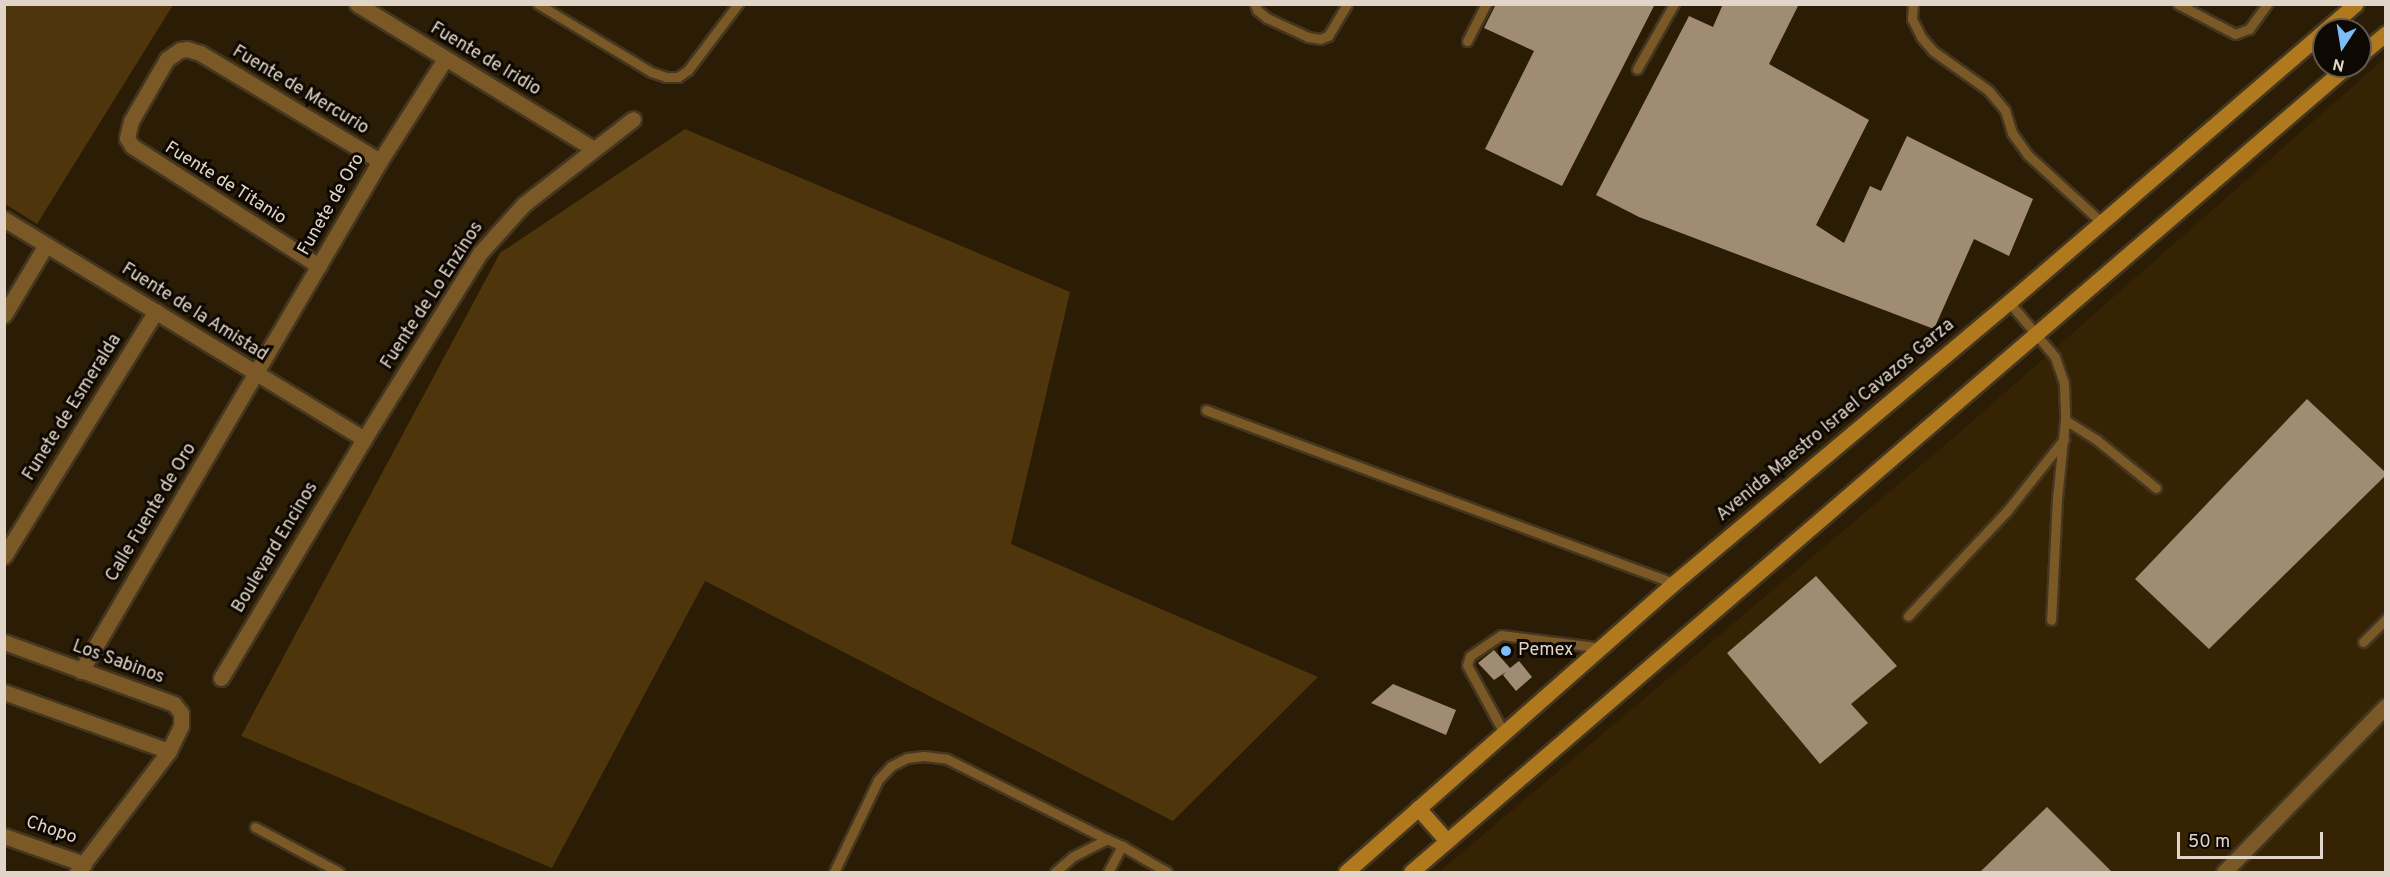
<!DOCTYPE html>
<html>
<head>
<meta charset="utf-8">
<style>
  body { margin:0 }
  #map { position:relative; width:2390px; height:877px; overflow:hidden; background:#2b1c05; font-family:Overpass,sans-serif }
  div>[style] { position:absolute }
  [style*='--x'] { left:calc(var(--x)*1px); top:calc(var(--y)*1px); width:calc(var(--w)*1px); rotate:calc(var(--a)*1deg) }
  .built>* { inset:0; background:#362304 }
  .green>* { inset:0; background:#4f350b }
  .building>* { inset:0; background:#9f8c73 }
  .roads { filter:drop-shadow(2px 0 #443620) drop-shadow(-2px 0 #443620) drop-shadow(0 2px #443620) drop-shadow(0 -2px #443620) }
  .lane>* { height:9px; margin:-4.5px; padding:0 4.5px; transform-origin:4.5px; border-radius:4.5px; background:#7b5927 }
  .street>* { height:15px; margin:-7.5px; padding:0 7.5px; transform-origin:7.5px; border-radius:7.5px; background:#7b5927 }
  .secondary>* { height:15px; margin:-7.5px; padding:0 7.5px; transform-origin:7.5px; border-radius:7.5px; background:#b0791d }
  .dots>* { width:16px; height:16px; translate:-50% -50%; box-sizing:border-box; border:3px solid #0e0802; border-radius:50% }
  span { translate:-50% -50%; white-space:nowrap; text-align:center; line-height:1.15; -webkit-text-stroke:6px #0e0802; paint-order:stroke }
  .street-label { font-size:18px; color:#e0d5c8 }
  .poi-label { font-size:18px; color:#e0d5c8 }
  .left { translate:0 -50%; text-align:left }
  .frame { position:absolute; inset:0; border:6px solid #e0d5c8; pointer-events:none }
  .north { position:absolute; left:2312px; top:18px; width:60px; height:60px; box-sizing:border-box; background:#0e0802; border:2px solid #625a51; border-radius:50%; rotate:192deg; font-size:16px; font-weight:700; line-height:24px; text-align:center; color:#e0d5c8 }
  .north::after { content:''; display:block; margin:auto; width:21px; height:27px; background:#7cbef9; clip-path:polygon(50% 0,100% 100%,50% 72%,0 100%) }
  .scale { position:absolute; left:2177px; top:832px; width:146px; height:27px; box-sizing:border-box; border:3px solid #e0d5c8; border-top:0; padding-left:8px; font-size:18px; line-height:21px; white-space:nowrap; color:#e0d5c8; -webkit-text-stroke:4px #0e0802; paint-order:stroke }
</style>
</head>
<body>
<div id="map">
  <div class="built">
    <i style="clip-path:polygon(2385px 58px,2385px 872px,1439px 872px,1959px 433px)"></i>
  </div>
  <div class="green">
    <i style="clip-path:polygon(4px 5px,173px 5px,37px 224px,5px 204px)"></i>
    <i style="clip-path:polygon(685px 129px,1070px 292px,1011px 544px,1318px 677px,1173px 821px,705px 581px,552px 868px,241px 736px,500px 253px)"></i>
  </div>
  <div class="building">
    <i style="clip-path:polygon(1496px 4px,1655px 4px,1562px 186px,1485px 149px,1534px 51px,1484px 28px)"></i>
    <i style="clip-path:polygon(1723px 4px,1799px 4px,1769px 64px,1869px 120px,1816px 225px,1844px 243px,1870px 186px,1881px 191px,1907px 136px,2033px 199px,2009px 256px,1974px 239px,1934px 329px,1639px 217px,1596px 195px,1689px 16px,1713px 27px)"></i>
    <i style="clip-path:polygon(2307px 399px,2385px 472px,2385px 476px,2209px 649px,2135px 579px)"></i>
    <i style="clip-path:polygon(1816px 576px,1897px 666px,1851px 704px,1868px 723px,1820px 764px,1727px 653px)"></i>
    <i style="clip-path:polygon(1494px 650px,1510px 668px,1519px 661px,1532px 677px,1516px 691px,1503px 675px,1506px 672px,1494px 680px,1478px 663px)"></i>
    <i style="clip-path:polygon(1393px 684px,1456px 710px,1446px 735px,1371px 703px)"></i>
    <i style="clip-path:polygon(2047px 807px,2113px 873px,1979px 873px)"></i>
  </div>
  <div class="roads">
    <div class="lane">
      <i style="--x:538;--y:4;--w:132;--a:31"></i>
      <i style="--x:651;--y:72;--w:16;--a:18"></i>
      <i style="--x:666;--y:77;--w:12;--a:0"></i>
      <i style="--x:678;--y:77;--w:12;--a:-35"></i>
      <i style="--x:688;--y:70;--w:83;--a:-52.9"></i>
      <i style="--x:1255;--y:4;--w:6;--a:72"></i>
      <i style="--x:1257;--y:10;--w:13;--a:39"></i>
      <i style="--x:1267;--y:18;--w:45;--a:24.9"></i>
      <i style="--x:1308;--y:37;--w:12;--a:9"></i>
      <i style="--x:1320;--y:39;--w:9;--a:-21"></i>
      <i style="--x:1328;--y:36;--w:37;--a:-59"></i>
      <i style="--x:1913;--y:4;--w:15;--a:94"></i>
      <i style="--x:1912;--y:19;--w:20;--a:63"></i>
      <i style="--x:1921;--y:37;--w:18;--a:49"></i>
      <i style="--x:1933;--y:51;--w:67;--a:35.3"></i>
      <i style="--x:1988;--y:90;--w:26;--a:50"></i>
      <i style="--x:2005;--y:110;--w:24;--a:73"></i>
      <i style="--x:2012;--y:133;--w:27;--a:54"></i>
      <i style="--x:2028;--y:155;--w:98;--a:42.5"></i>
      <i style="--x:2178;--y:4;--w:64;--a:27.8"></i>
      <i style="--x:2235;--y:34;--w:15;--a:-20"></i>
      <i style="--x:2249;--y:29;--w:31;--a:-54"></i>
      <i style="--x:1467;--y:41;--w:42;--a:-62.8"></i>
      <i style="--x:1637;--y:69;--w:75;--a:-60.4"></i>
      <i style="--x:2009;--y:302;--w:72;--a:50.1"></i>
      <i style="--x:2055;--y:357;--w:28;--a:71"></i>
      <i style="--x:2064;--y:383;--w:37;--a:88"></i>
      <i style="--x:2065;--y:420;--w:79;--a:95.8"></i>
      <i style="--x:2057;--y:499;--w:121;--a:92.8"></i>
      <i style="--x:1206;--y:410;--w:499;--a:20.3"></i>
      <i style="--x:2065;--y:420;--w:38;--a:32"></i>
      <i style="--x:2097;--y:440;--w:76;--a:39.1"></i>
      <i style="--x:1908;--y:616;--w:144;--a:-46.7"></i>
      <i style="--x:2007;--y:511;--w:92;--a:-51.6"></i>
      <i style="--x:2363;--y:642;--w:33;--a:-45"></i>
      <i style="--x:1504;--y:733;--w:77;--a:-118.6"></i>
      <i style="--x:1467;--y:665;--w:9;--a:-72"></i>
      <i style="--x:1470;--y:656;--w:37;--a:-34"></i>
      <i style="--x:1501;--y:635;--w:103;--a:7.3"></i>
      <i style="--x:255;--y:827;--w:95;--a:28.2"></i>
      <i style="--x:834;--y:872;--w:102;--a:-64.4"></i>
      <i style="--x:878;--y:780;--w:19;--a:-47"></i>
      <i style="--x:891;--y:766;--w:18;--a:-27"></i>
      <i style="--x:907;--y:758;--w:17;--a:-7"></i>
      <i style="--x:924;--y:756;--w:23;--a:7"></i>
      <i style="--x:947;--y:759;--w:179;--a:26.6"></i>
      <i style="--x:1055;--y:872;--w:23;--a:-41"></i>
      <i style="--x:1072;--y:857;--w:39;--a:-27"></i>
      <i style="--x:1107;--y:839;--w:17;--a:25"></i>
      <i style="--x:1108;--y:872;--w:30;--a:-62"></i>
      <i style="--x:1122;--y:846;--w:52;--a:30"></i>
    </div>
    <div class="street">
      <i style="--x:357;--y:4;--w:276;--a:31.5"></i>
      <i style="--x:4;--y:219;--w:422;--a:31.4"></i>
      <i style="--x:319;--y:266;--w:222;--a:-147.3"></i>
      <i style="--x:132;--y:146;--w:9;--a:-122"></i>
      <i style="--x:127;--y:138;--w:17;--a:-77"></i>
      <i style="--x:131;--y:121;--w:72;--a:-59.9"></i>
      <i style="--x:167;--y:59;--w:16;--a:-35"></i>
      <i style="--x:180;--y:50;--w:7;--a:-8"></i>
      <i style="--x:187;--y:49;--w:14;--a:17"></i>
      <i style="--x:200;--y:53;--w:210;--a:31"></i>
      <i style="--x:4;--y:315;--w:82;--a:-59"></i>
      <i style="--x:4;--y:556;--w:288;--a:-58.2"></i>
      <i style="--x:4;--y:642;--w:181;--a:20"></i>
      <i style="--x:174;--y:704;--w:11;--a:52"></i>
      <i style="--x:181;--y:713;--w:13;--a:90"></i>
      <i style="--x:181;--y:726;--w:28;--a:116"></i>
      <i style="--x:169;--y:751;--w:152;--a:127.2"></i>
      <i style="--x:81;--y:671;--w:591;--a:-59.62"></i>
      <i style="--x:380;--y:161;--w:121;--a:-57.5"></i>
      <i style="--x:221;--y:678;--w:279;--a:-59.1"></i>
      <i style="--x:364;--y:439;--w:219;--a:-58.1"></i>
      <i style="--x:480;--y:253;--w:66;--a:-48.1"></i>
      <i style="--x:524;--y:204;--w:138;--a:-37.9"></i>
      <i style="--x:4;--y:692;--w:175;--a:19.7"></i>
      <i style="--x:4;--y:836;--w:85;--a:19.3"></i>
      <i style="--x:2224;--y:872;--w:232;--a:-45.7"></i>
    </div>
    <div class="secondary">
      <i style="--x:2360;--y:55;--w:34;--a:-40"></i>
      <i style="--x:1418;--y:808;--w:44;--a:48.7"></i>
      <i style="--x:1346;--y:872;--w:437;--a:-41.4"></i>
      <i style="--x:1674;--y:583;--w:437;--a:-40"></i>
      <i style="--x:2009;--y:302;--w:457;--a:-40.7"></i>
      <i style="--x:1411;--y:872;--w:1235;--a:-40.73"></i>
    </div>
  </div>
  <div class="dots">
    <i style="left:1506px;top:651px;background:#7cbef9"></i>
  </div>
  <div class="street-label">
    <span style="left:485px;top:60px;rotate:31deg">Fuente de Iridio</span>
    <span style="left:300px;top:91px;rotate:31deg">Fuente de Mercurio</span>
    <span style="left:225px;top:184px;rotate:32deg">Fuente de Titanio</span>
    <span style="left:332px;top:205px;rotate:-60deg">Funete de Oro</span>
    <span style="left:433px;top:296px;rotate:-57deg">Fuente de Lo Enzinos</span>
    <span style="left:194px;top:313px;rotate:32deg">Fuente de la Amistad</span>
    <span style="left:73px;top:408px;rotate:-58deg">Funete de Esmeralda</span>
    <span style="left:1836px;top:421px;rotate:-40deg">Avenida Maestro Israel Cavazos Garza</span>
    <span style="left:152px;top:513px;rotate:-59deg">Calle Fuente de Oro</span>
    <span style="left:276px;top:548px;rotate:-59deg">Boulevard Encinos</span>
    <span style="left:118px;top:663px;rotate:20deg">Los Sabinos</span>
    <span style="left:51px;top:831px;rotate:19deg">Chopo</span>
  </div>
  <div class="poi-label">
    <span class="left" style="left:1518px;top:651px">Pemex</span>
  </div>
  <div class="frame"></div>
  <div class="north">N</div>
  <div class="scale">50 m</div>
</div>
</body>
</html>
